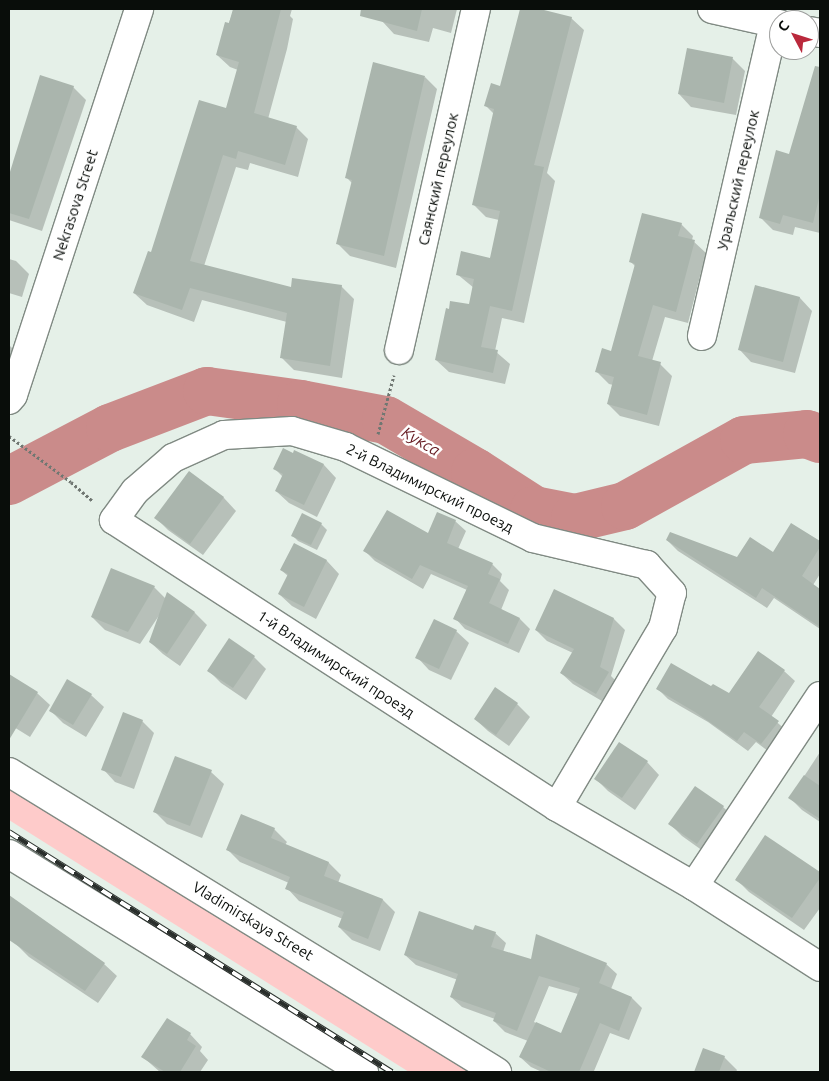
<!DOCTYPE html>
<html>
<head>
<meta charset="utf-8">
<style>
  body { margin:0 }
  #map { position:relative; width:829px; height:1081px; overflow:hidden; background:#e5f0e8; font-family:Ubuntu,sans-serif }
  div>[style] { position:absolute }
  [style*='--x'] { left:calc(var(--x)*1px); top:calc(var(--y)*1px); width:calc(var(--w)*1px); rotate:calc(var(--a)*1deg) }
  .green>* { inset:0; background:#fecbca }
  .shadow>* { inset:0; background:#0003 }
  .river>* { height:48px; margin:-24px; padding:0 24px; transform-origin:24px; border-radius:24px; background:#ca8b8a }
  .building>* { inset:0; background:#aab5ad }
  .path>* { height:3px; margin-top:-1.5px; transform-origin:0; background:repeating-linear-gradient(90deg,#707772 0 2.5px,transparent 0 5px) }
  .roads { filter:drop-shadow(1px 0 #808a83) drop-shadow(-1px 0 #808a83) drop-shadow(0 1px #808a83) drop-shadow(0 -1px #808a83) }
  .minor>* { height:28px; margin:-14px; padding:0 14px; transform-origin:14px; border-radius:14px; background:#fff }
  .rail>* { height:5.5px; margin-top:-2.75px; transform-origin:0; background:repeating-linear-gradient(90deg,#fff 0 11px,#2a2f2c 0 22px); box-sizing:border-box; border-block:1px solid #2a2f2c }
  span { translate:-50% -50%; white-space:nowrap; text-align:center; line-height:1.15; -webkit-text-stroke:5px #fff; paint-order:stroke }
  .street-label { font-size:15px; color:#090d0a }
  .water-label { font-size:16px; color:#64181f; font-style:italic }
  .frame { position:absolute; inset:0; border:10px solid #090d0a; pointer-events:none }
  .north { position:absolute; left:769px; top:10px; width:50px; height:50px; box-sizing:border-box; background:#fff; border:1px solid #9d9e9d; border-radius:50%; rotate:310deg; font-size:14px; font-weight:700; line-height:20px; text-align:center; color:#090d0a }
  .north::after { content:''; display:block; margin:auto; width:18px; height:22px; background:#ba293c; clip-path:polygon(50% 0,100% 100%,50% 72%,0 100%) }
</style>
</head>
<body>
<div id="map">
  <div class="green">
    <i style="clip-path:polygon(9px 781px,481px 1072px,409px 1072px,9px 820px)"></i>
  </div>
  <div class="shadow">
    <i style="clip-path:polygon(234px 9px,292px 9px,290px 16px,293px 19px,287px 49px,268px 119px,296px 127px,308px 139px,298px 177px,250px 163px,248px 170px,236px 167px,204px 266px,292px 288px,341px 286px,354px 299px,342px 378px,294px 370px,282px 358px,287px 322px,202px 300px,194px 322px,147px 305px,134px 293px,152px 254px,227px 109px,238px 70px,230px 67px,217px 55px)"></i>
    <i style="clip-path:polygon(385px 9px,457px 9px,451px 33px,433px 28px,429px 42px,394px 34px,382px 21px)"></i>
    <i style="clip-path:polygon(521px 9px,535px 9px,571px 18px,584px 30px,547px 173px,555px 181px,524px 323px,502px 318px,495px 351px,510px 364px,505px 384px,449px 372px,436px 360px,470px 305px,474px 288px,457px 274px,491px 259px,499px 220px,486px 217px,474px 205px,494px 114px,486px 106px,501px 87px)"></i>
    <i style="clip-path:polygon(688px 50px,733px 59px,745px 71px,736px 115px,691px 107px,679px 94px)"></i>
    <i style="clip-path:polygon(40px 77px,73px 87px,86px 100px,42px 231px,9px 220px,9px 180px)"></i>
    <i style="clip-path:polygon(425px 77px,437px 89px,396px 268px,350px 256px,338px 244px,353px 184px,347px 178px)"></i>
    <i style="clip-path:polygon(812px 81px,820px 83px,820px 233px,795px 227px,793px 235px,773px 230px,760px 217px,790px 155px)"></i>
    <i style="clip-path:polygon(681px 224px,693px 236px,692px 240px,706px 253px,688px 323px,665px 317px,652px 361px,660px 364px,672px 376px,659px 426px,620px 416px,608px 404px,613px 385px,609px 384px,597px 372px,612px 352px,636px 267px,631px 262px)"></i>
    <i style="clip-path:polygon(9px 259px,16px 261px,29px 274px,22px 297px,9px 293px)"></i>
    <i style="clip-path:polygon(756px 287px,800px 298px,812px 311px,795px 373px,751px 362px,739px 349px)"></i>
    <i style="clip-path:polygon(9px 345px,13px 349px,9px 365px)"></i>
    <i style="clip-path:polygon(295px 452px,324px 465px,336px 478px,317px 517px,289px 503px,276px 491px,283px 477px,275px 469px)"></i>
    <i style="clip-path:polygon(189px 472px,224px 498px,236px 511px,203px 555px,168px 530px,156px 518px)"></i>
    <i style="clip-path:polygon(455px 521px,466px 531px,458px 549px,492px 564px,502px 574px,500px 581px,509px 590px,501px 610px,520px 619px,530px 629px,519px 653px,465px 629px,455px 618px,467px 590px,431px 574px,423px 589px,375px 561px,365px 551px,429px 535px)"></i>
    <i style="clip-path:polygon(321px 524px,327px 530px,317px 550px,298px 541px,292px 535px)"></i>
    <i style="clip-path:polygon(792px 525px,820px 543px,820px 574px,813px 585px,820px 590px,820px 629px,774px 598px,767px 608px,678px 551px,667px 540px,738px 558px,773px 554px)"></i>
    <i style="clip-path:polygon(294px 545px,327px 561px,339px 574px,316px 619px,292px 606px,279px 594px,288px 576px,281px 570px)"></i>
    <i style="clip-path:polygon(154px 587px,166px 599px,168px 594px,195px 613px,207px 625px,180px 666px,163px 654px,150px 642px,162px 611px,140px 644px,105px 630px,92px 617px)"></i>
    <i style="clip-path:polygon(614px 619px,625px 630px,611px 676px,619px 684px,607px 704px,573px 684px,561px 673px,573px 653px,547px 641px,536px 630px)"></i>
    <i style="clip-path:polygon(456px 631px,469px 643px,451px 680px,429px 670px,417px 657px)"></i>
    <i style="clip-path:polygon(254px 657px,266px 669px,246px 700px,221px 683px,209px 671px)"></i>
    <i style="clip-path:polygon(784px 671px,795px 681px,771px 717px,788px 732px,772px 754px,756px 742px,748px 751px,708px 722px,668px 699px,657px 688px,712px 688px,729px 695px)"></i>
    <i style="clip-path:polygon(15px 680px,37px 693px,50px 705px,30px 737px,9px 724px,9px 691px)"></i>
    <i style="clip-path:polygon(496px 689px,517px 704px,530px 717px,509px 746px,488px 731px,475px 719px)"></i>
    <i style="clip-path:polygon(91px 695px,104px 707px,86px 737px,63px 723px,51px 711px)"></i>
    <i style="clip-path:polygon(142px 721px,154px 733px,134px 789px,115px 782px,103px 769px)"></i>
    <i style="clip-path:polygon(820px 752px,820px 822px,802px 810px,790px 798px)"></i>
    <i style="clip-path:polygon(647px 762px,659px 775px,635px 810px,608px 791px,596px 779px)"></i>
    <i style="clip-path:polygon(211px 772px,224px 784px,202px 838px,167px 824px,154px 811px)"></i>
    <i style="clip-path:polygon(695px 787px,723px 807px,736px 819px,710px 856px,682px 836px,670px 824px)"></i>
    <i style="clip-path:polygon(274px 829px,287px 842px,285px 845px,329px 863px,341px 875px,338px 883px,383px 900px,395px 912px,380px 951px,352px 940px,339px 927px,343px 919px,299px 901px,287px 888px,289px 883px,240px 862px,228px 850px)"></i>
    <i style="clip-path:polygon(766px 837px,820px 874px,820px 908px,804px 930px,749px 892px,736px 879px)"></i>
    <i style="clip-path:polygon(9px 897px,104px 964px,117px 976px,98px 1003px,29px 957px,17px 945px,23px 937px,9px 928px)"></i>
    <i style="clip-path:polygon(evenodd,474px 931px,495px 933px,506px 943px,503px 952px,532px 960px,606px 964px,617px 974px,611px 989px,632px 998px,642px 1008px,629px 1040px,610px 1033px,594px 1071px,596px 1072px,542px 1072px,531px 1067px,520px 1057px,528px 1041px,505px 1032px,494px 1021px,495px 1019px,462px 1007px,451px 997px,458px 980px,416px 965px,405px 955px,474px 931px,549px 986px,578px 994px,561px 1035px,534px 1022px,549px 986px)"></i>
    <i style="clip-path:polygon(190px 1034px,202px 1047px,200px 1051px,208px 1060px,200px 1072px,160px 1072px,143px 1057px)"></i>
    <i style="clip-path:polygon(704px 1050px,724px 1057px,737px 1070px,736px 1072px,696px 1072px)"></i>
  </div>
  <div class="river">
    <i style="--x:9;--y:481;--w:114;--a:-27.7"></i>
    <i style="--x:110;--y:428;--w:104;--a:-20.9"></i>
    <i style="--x:207;--y:391;--w:95;--a:7.9"></i>
    <i style="--x:301;--y:404;--w:86;--a:10.7"></i>
    <i style="--x:386;--y:420;--w:103;--a:30.3"></i>
    <i style="--x:475;--y:472;--w:70;--a:32.8"></i>
    <i style="--x:534;--y:510;--w:42;--a:11"></i>
    <i style="--x:575;--y:518;--w:51;--a:-13.5"></i>
    <i style="--x:625;--y:506;--w:136;--a:-29"></i>
    <i style="--x:744;--y:440;--w:63;--a:-5.4"></i>
    <i style="--x:807;--y:434;--w:14;--a:21"></i>
  </div>
  <div class="building">
    <i style="clip-path:polygon(233px 9px,281px 9px,254px 113px,297px 126px,285px 165px,238px 151px,236px 159px,223px 155px,190px 261px,291px 287px,292px 278px,342px 285px,330px 366px,280px 358px,287px 313px,190px 288px,182px 310px,133px 293px,148px 251px,151px 252px,199px 100px,226px 108px,239px 62px,216px 55px,225px 22px,229px 23px)"></i>
    <i style="clip-path:polygon(361px 9px,422px 9px,417px 31px,360px 16px)"></i>
    <i style="clip-path:polygon(520px 9px,540px 9px,572px 17px,534px 165px,544px 167px,512px 311px,490px 306px,481px 347px,498px 350px,493px 373px,435px 360px,446px 308px,449px 309px,450px 301px,469px 304px,474px 279px,456px 275px,461px 251px,490px 258px,500px 211px,472px 205px,494px 109px,484px 106px,491px 83px,500px 86px)"></i>
    <i style="clip-path:polygon(687px 48px,733px 57px,724px 103px,678px 94px)"></i>
    <i style="clip-path:polygon(373px 62px,425px 76px,384px 256px,336px 244px,352px 180px,345px 178px)"></i>
    <i style="clip-path:polygon(815px 66px,820px 67px,820px 194px,813px 223px,783px 215px,780px 224px,759px 218px,776px 150px,789px 154px)"></i>
    <i style="clip-path:polygon(40px 75px,74px 86px,29px 219px,9px 213px,9px 175px)"></i>
    <i style="clip-path:polygon(642px 213px,682px 223px,678px 236px,695px 240px,676px 312px,653px 305px,638px 356px,661px 362px,647px 415px,607px 404px,614px 377px,595px 372px,602px 348px,611px 351px,635px 264px,629px 262px)"></i>
    <i style="clip-path:polygon(755px 285px,800px 297px,783px 362px,738px 350px)"></i>
    <i style="clip-path:polygon(283px 448px,293px 453px,294px 450px,324px 464px,304px 505px,275px 491px,283px 474px,273px 469px)"></i>
    <i style="clip-path:polygon(189px 471px,224px 497px,190px 544px,154px 518px)"></i>
    <i style="clip-path:polygon(387px 510px,428px 533px,437px 512px,456px 520px,447px 543px,493px 563px,488px 574px,500px 579px,489px 603px,520px 618px,508px 644px,453px 619px,468px 586px,420px 565px,412px 579px,363px 551px)"></i>
    <i style="clip-path:polygon(302px 513px,322px 523px,311px 545px,291px 536px)"></i>
    <i style="clip-path:polygon(791px 523px,820px 541px,820px 547px,802px 576px,820px 589px,820px 627px,762px 588px,756px 598px,666px 540px,670px 532px,737px 557px,750px 537px,773px 552px)"></i>
    <i style="clip-path:polygon(294px 543px,327px 560px,304px 607px,278px 594px,288px 574px,280px 570px)"></i>
    <i style="clip-path:polygon(111px 568px,155px 586px,128px 632px,91px 617px)"></i>
    <i style="clip-path:polygon(554px 589px,614px 618px,600px 667px,609px 672px,596px 694px,560px 673px,574px 649px,535px 630px)"></i>
    <i style="clip-path:polygon(167px 592px,195px 612px,167px 654px,149px 642px)"></i>
    <i style="clip-path:polygon(434px 619px,457px 630px,439px 669px,415px 658px)"></i>
    <i style="clip-path:polygon(229px 638px,255px 656px,233px 688px,207px 671px)"></i>
    <i style="clip-path:polygon(758px 651px,785px 670px,759px 707px,779px 721px,761px 744px,744px 732px,737px 741px,695px 712px,656px 689px,671px 663px,711px 686px,713px 684px,729px 693px)"></i>
    <i style="clip-path:polygon(9px 674px,38px 692px,9px 740px)"></i>
    <i style="clip-path:polygon(67px 679px,92px 694px,73px 725px,49px 711px)"></i>
    <i style="clip-path:polygon(495px 687px,518px 703px,496px 735px,474px 719px)"></i>
    <i style="clip-path:polygon(123px 712px,143px 720px,121px 777px,101px 770px)"></i>
    <i style="clip-path:polygon(619px 742px,648px 761px,622px 798px,594px 779px)"></i>
    <i style="clip-path:polygon(175px 756px,212px 770px,190px 826px,153px 812px)"></i>
    <i style="clip-path:polygon(804px 775px,820px 786px,820px 819px,788px 798px)"></i>
    <i style="clip-path:polygon(695px 786px,724px 806px,697px 844px,668px 824px)"></i>
    <i style="clip-path:polygon(241px 814px,275px 828px,271px 838px,329px 862px,324px 876px,383px 899px,368px 939px,338px 927px,344px 912px,285px 889px,290px 877px,226px 850px)"></i>
    <i style="clip-path:polygon(765px 835px,820px 872px,820px 878px,792px 918px,735px 880px)"></i>
    <i style="clip-path:polygon(9px 895px,105px 963px,85px 991px,9px 940px)"></i>
    <i style="clip-path:polygon(419px 911px,473px 930px,475px 925px,496px 932px,491px 947px,531px 959px,536px 934px,607px 963px,599px 983px,632px 997px,619px 1031px,600px 1023px,579px 1072px,551px 1072px,519px 1057px,536px 1022px,561px 1033px,580px 988px,539px 976px,517px 1031px,493px 1021px,496px 1013px,450px 997px,458px 974px,404px 955px)"></i>
    <i style="clip-path:polygon(167px 1018px,191px 1033px,187px 1040px,196px 1046px,180px 1072px,165px 1072px,141px 1057px)"></i>
    <i style="clip-path:polygon(703px 1048px,725px 1056px,719px 1072px,694px 1072px)"></i>
  </div>
  <div class="path">
    <i style="--x:378;--y:434;--w:61;--a:-74.8"></i>
    <i style="--x:9;--y:436;--w:77;--a:36.6"></i>
    <i style="--x:71;--y:482;--w:29;--a:41"></i>
  </div>
  <div class="roads">
    <div class="minor">
      <i style="--x:712;--y:9;--w:69;--a:12.6"></i>
      <i style="--x:809;--y:31;--w:11;--a:10"></i>
      <i style="--x:702;--y:336;--w:321;--a:-77"></i>
      <i style="--x:399;--y:350;--w:350;--a:-77.3"></i>
      <i style="--x:9;--y:400;--w:6;--a:-51"></i>
      <i style="--x:13;--y:395;--w:406;--a:-71.9"></i>
      <i style="--x:9;--y:772;--w:573;--a:31.58"></i>
      <i style="--x:557;--y:807;--w:208;--a:-59.4"></i>
      <i style="--x:663;--y:628;--w:36;--a:-76"></i>
      <i style="--x:672;--y:593;--w:38;--a:-132"></i>
      <i style="--x:647;--y:565;--w:117;--a:-166.7"></i>
      <i style="--x:533;--y:538;--w:208;--a:-154.1"></i>
      <i style="--x:346;--y:447;--w:56;--a:-163.5"></i>
      <i style="--x:292;--y:431;--w:68;--a:176.6"></i>
      <i style="--x:224;--y:435;--w:56;--a:155.7"></i>
      <i style="--x:173;--y:458;--w:50;--a:139"></i>
      <i style="--x:135;--y:491;--w:36;--a:126"></i>
      <i style="--x:114;--y:520;--w:528;--a:32.94"></i>
      <i style="--x:557;--y:807;--w:158;--a:30"></i>
      <i style="--x:694;--y:886;--w:150;--a:32.7"></i>
      <i style="--x:9;--y:854;--w:417;--a:31.6"></i>
      <i style="--x:694;--y:886;--w:228;--a:-56.4"></i>
    </div>
  </div>
  <div class="rail">
    <i style="--x:9;--y:832;--w:452;--a:32.1"></i>
  </div>
  <div class="street-label">
    <span style="left:438px;top:179px;rotate:-77deg">Саянский переулок</span>
    <span style="left:738px;top:180px;rotate:-77deg">Уральский переулок</span>
    <span style="left:75px;top:205px;rotate:-72deg">Nekrasova Street</span>
    <span style="left:430px;top:488px;rotate:26deg">2-й Владимирский проезд</span>
    <span style="left:336px;top:664px;rotate:33deg">1-й Владимирский проезд</span>
    <span style="left:253px;top:921px;rotate:31deg">Vladimirskaya Street</span>
  </div>
  <div class="water-label">
    <span style="left:421px;top:441px;rotate:31deg">Кукса</span>
  </div>
  <div class="frame"></div>
  <div class="north">С</div>
</div>
</body>
</html>
